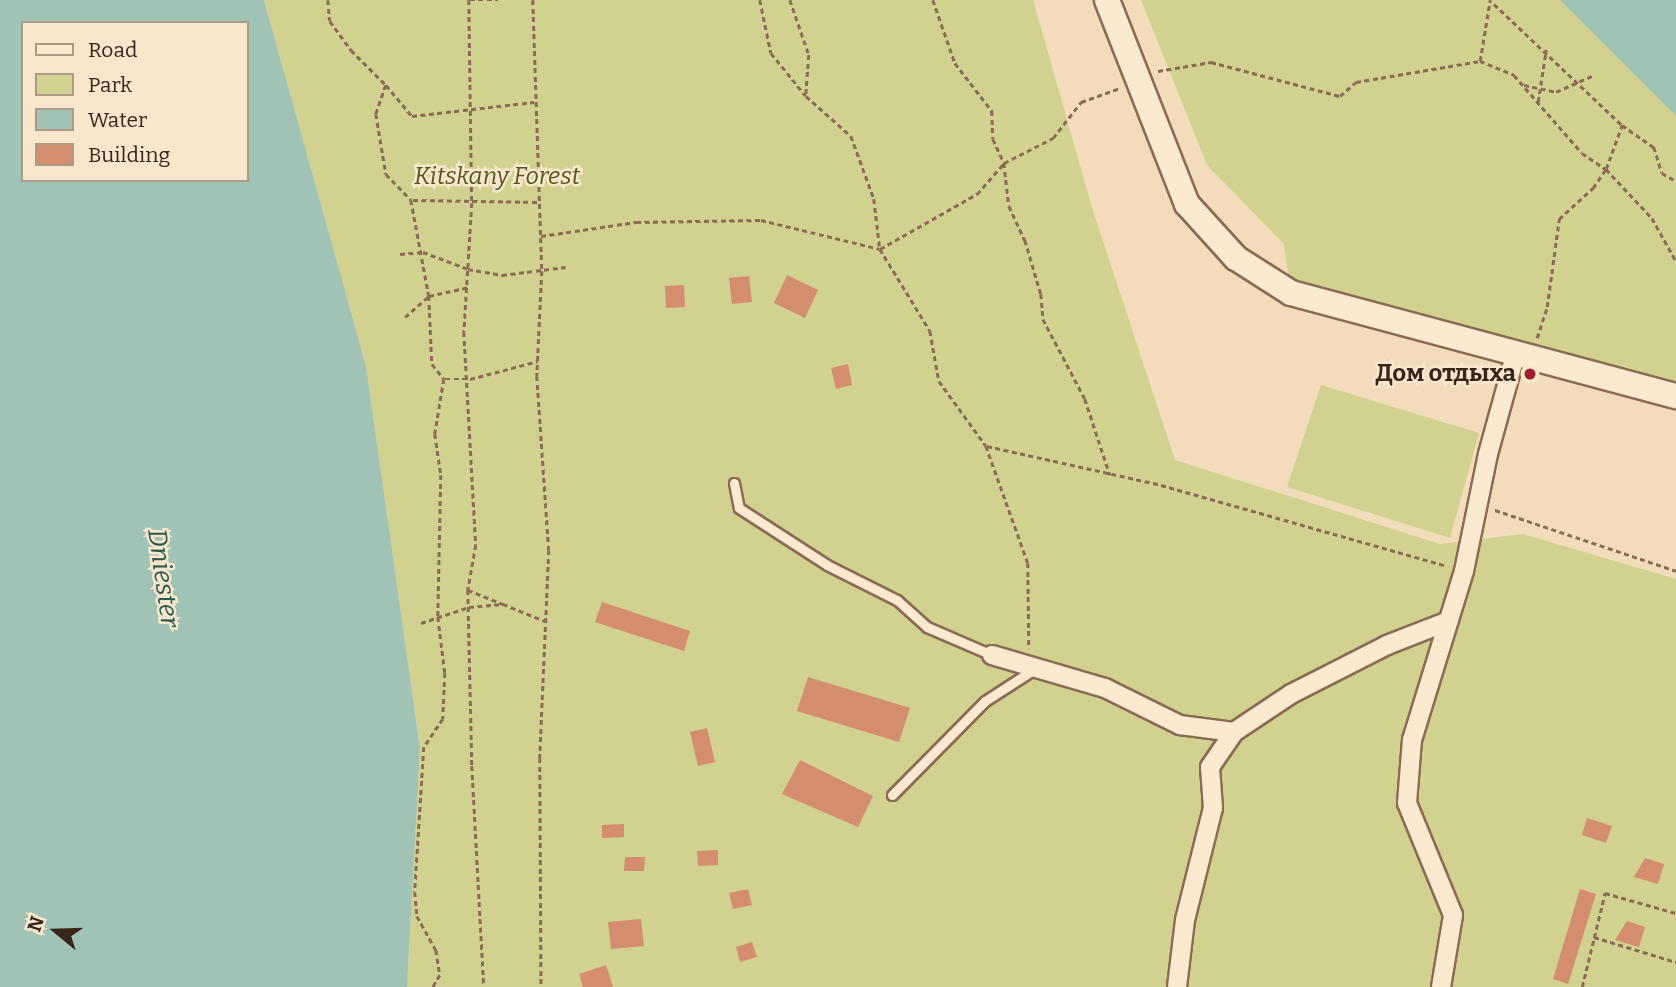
<!DOCTYPE html>
<html>
<head>
<meta charset="utf-8">
<style>
  body { margin:0 }
  #map { position:relative; width:1676px; height:987px; overflow:hidden; background:#f2dcbc; font-family:Bitter,serif }
  div>[style] { position:absolute }
  [style*='--x'] { left:calc(var(--x)*1px); top:calc(var(--y)*1px); width:calc(var(--w)*1px); rotate:calc(var(--a)*1deg) }
  .green>* { inset:0; background:#d1d190 }
  .water>* { inset:0; background:#a1c3b5 }
  .building>* { inset:0; background:#d48d6e }
  .path>* { height:2.5px; margin-top:-1.25px; transform-origin:0; background:repeating-linear-gradient(90deg,#8b6b54 0 5px,transparent 0 8.5px) }
  .roads { filter:drop-shadow(2px 0 #8b6b54) drop-shadow(-2px 0 #8b6b54) drop-shadow(0 2px #8b6b54) drop-shadow(0 -2px #8b6b54) }
  .lane>* { height:9px; margin:-4.5px; padding:0 4.5px; transform-origin:4.5px; border-radius:4.5px; background:#fcead0 }
  .street>* { height:18px; margin:-9px; padding:0 9px; transform-origin:9px; border-radius:9px; background:#fcead0 }
  .secondary>* { height:24px; margin:-12px; padding:0 12px; transform-origin:12px; border-radius:12px; background:#fcead0 }
  .dots>* { width:19px; height:19px; translate:-50% -50%; box-sizing:border-box; border:4px solid #f9e7cd; border-radius:50% }
  span { translate:-50% -50%; white-space:nowrap; text-align:center; line-height:1.15; -webkit-text-stroke:5px #f9e7cd; paint-order:stroke }
  .park-label { font-size:24px; color:#50581f; font-style:italic }
  .poi-label { font-size:24px; color:#39261a; font-weight:700 }
  .right { translate:-100% -50%; text-align:right }
  .water-label { font-size:26px; color:#285a51; font-style:italic }
  .legend { position:absolute; left:21px; top:21px; width:228px; height:161px; box-sizing:border-box; background:#f9e7cd; border:2px solid #ac9a85; margin:0; padding:9px 12px; list-style:none; font-size:21px; color:#39261a }
  .legend li { display:flex; align-items:center; gap:14px; height:35px }
  .legend b { width:35px; border:2px solid #ac9a85 }
  .north { position:absolute; left:21px; top:896px; width:70px; height:70px; -webkit-text-stroke:5px #f9e7cd; paint-order:stroke; rotate:289deg; font-size:19px; font-weight:700; line-height:28px; text-align:center; color:#39261a }
  .north::after { content:''; display:block; margin:auto; width:24px; height:32px; background:#39261a; clip-path:polygon(50% 0,100% 100%,50% 72%,0 100%) }
</style>
</head>
<body>
<div id="map">
  <div class="green">
    <i style="clip-path:polygon(264px 0,1033px 0,1093px 211px,1175px 460px,1440px 544px,1523px 534px,1676px 579px,1676px 987px,407px 987px,420px 748px,366px 366px)"></i>
    <i style="clip-path:polygon(1141px 0,1560px 0,1676px 116px,1676px 396px,1291px 293px,1284px 244px,1207px 165px)"></i>
    <i style="clip-path:polygon(1321px 385px,1479px 433px,1450px 538px,1287px 487px)"></i>
  </div>
  <div class="water">
    <i style="clip-path:polygon(evenodd,0 0,264px 0,366px 366px,420px 748px,407px 987px,0 987px,0 0,23px 23px,247px 23px,247px 180px,23px 180px,23px 23px)"></i>
    <i style="clip-path:polygon(1560px 0,1676px 0,1676px 116px)"></i>
  </div>
  <div class="building">
    <i style="clip-path:polygon(787px 275px,818px 290px,805px 318px,774px 303px)"></i>
    <i style="clip-path:polygon(749px 276px,752px 302px,732px 304px,729px 278px)"></i>
    <i style="clip-path:polygon(684px 285px,685px 307px,666px 308px,665px 286px)"></i>
    <i style="clip-path:polygon(848px 364px,852px 385px,836px 389px,831px 368px)"></i>
    <i style="clip-path:polygon(602px 602px,690px 631px,684px 651px,595px 622px)"></i>
    <i style="clip-path:polygon(808px 677px,910px 708px,899px 742px,797px 711px)"></i>
    <i style="clip-path:polygon(707px 728px,715px 762px,698px 766px,690px 732px)"></i>
    <i style="clip-path:polygon(800px 760px,873px 796px,858px 827px,782px 794px)"></i>
    <i style="clip-path:polygon(1587px 818px,1612px 826px,1606px 843px,1582px 835px)"></i>
    <i style="clip-path:polygon(624px 824px,624px 837px,602px 838px,602px 825px)"></i>
    <i style="clip-path:polygon(718px 850px,718px 865px,698px 866px,697px 851px)"></i>
    <i style="clip-path:polygon(625px 857px,645px 857px,644px 871px,624px 871px)"></i>
    <i style="clip-path:polygon(1645px 858px,1664px 864px,1658px 884px,1634px 877px)"></i>
    <i style="clip-path:polygon(748px 889px,752px 905px,733px 909px,729px 893px)"></i>
    <i style="clip-path:polygon(1580px 889px,1596px 894px,1568px 984px,1553px 979px)"></i>
    <i style="clip-path:polygon(641px 919px,644px 946px,611px 949px,608px 922px)"></i>
    <i style="clip-path:polygon(1627px 921px,1645px 927px,1639px 947px,1615px 940px)"></i>
    <i style="clip-path:polygon(752px 942px,757px 957px,740px 962px,736px 947px)"></i>
    <i style="clip-path:polygon(606px 965px,613px 987px,583px 987px,579px 974px)"></i>
  </div>
  <div class="path">
    <i style="--x:328;--y:0;--w:21;--a:85"></i>
    <i style="--x:330;--y:21;--w:36;--a:54"></i>
    <i style="--x:351;--y:50;--w:49;--a:45"></i>
    <i style="--x:386;--y:85;--w:31;--a:109"></i>
    <i style="--x:376;--y:114;--w:61;--a:80.5"></i>
    <i style="--x:386;--y:174;--w:36;--a:46"></i>
    <i style="--x:411;--y:200;--w:98;--a:79.4"></i>
    <i style="--x:429;--y:296;--w:68;--a:87.5"></i>
    <i style="--x:432;--y:364;--w:19;--a:51"></i>
    <i style="--x:444;--y:379;--w:56;--a:99.3"></i>
    <i style="--x:435;--y:434;--w:41;--a:81.7"></i>
    <i style="--x:441;--y:475;--w:142;--a:91.2"></i>
    <i style="--x:438;--y:617;--w:56;--a:82.9"></i>
    <i style="--x:445;--y:673;--w:46;--a:92.5"></i>
    <i style="--x:443;--y:719;--w:34;--a:124"></i>
    <i style="--x:424;--y:747;--w:145;--a:93.6"></i>
    <i style="--x:415;--y:892;--w:24;--a:85"></i>
    <i style="--x:417;--y:916;--w:39;--a:61"></i>
    <i style="--x:436;--y:950;--w:25;--a:81"></i>
    <i style="--x:440;--y:975;--w:14;--a:120"></i>
    <i style="--x:469;--y:0;--w:203;--a:89.2"></i>
    <i style="--x:472;--y:203;--w:129;--a:93.5"></i>
    <i style="--x:464;--y:332;--w:213;--a:86.8"></i>
    <i style="--x:476;--y:545;--w:46;--a:100.1"></i>
    <i style="--x:468;--y:590;--w:38;--a:22"></i>
    <i style="--x:470;--y:0;--w:28;--a:0"></i>
    <i style="--x:533;--y:0;--w:271;--a:88.1"></i>
    <i style="--x:542;--y:271;--w:105;--a:92.7"></i>
    <i style="--x:537;--y:376;--w:174;--a:86.1"></i>
    <i style="--x:549;--y:550;--w:208;--a:92.5"></i>
    <i style="--x:540;--y:758;--w:229;--a:89.7"></i>
    <i style="--x:760;--y:0;--w:54;--a:78.3"></i>
    <i style="--x:771;--y:53;--w:55;--a:50.9"></i>
    <i style="--x:806;--y:96;--w:60;--a:41.6"></i>
    <i style="--x:851;--y:136;--w:67;--a:69.9"></i>
    <i style="--x:874;--y:199;--w:50;--a:83.2"></i>
    <i style="--x:880;--y:249;--w:112;--a:-29.6"></i>
    <i style="--x:977;--y:194;--w:41;--a:-48.9"></i>
    <i style="--x:1004;--y:163;--w:55;--a:-27"></i>
    <i style="--x:1053;--y:138;--w:46;--a:-52.1"></i>
    <i style="--x:1081;--y:102;--w:41;--a:-19.7"></i>
    <i style="--x:790;--y:0;--w:58;--a:70.9"></i>
    <i style="--x:809;--y:55;--w:40;--a:94.3"></i>
    <i style="--x:933;--y:0;--w:67;--a:70.8"></i>
    <i style="--x:955;--y:63;--w:61;--a:52.4"></i>
    <i style="--x:992;--y:111;--w:28;--a:88"></i>
    <i style="--x:993;--y:139;--w:26;--a:65"></i>
    <i style="--x:1004;--y:163;--w:43;--a:83.4"></i>
    <i style="--x:1009;--y:206;--w:38;--a:65"></i>
    <i style="--x:1025;--y:240;--w:56;--a:73.5"></i>
    <i style="--x:1041;--y:294;--w:25;--a:85"></i>
    <i style="--x:1043;--y:319;--w:90;--a:62.3"></i>
    <i style="--x:1085;--y:399;--w:80;--a:71.8"></i>
    <i style="--x:1494;--y:4;--w:176;--a:43.4"></i>
    <i style="--x:1622;--y:125;--w:39;--a:35"></i>
    <i style="--x:1654;--y:147;--w:27;--a:73"></i>
    <i style="--x:1662;--y:173;--w:16;--a:30"></i>
    <i style="--x:1480;--y:61;--w:37;--a:22"></i>
    <i style="--x:1514;--y:75;--w:103;--a:48.9"></i>
    <i style="--x:1582;--y:153;--w:29;--a:34"></i>
    <i style="--x:1606;--y:169;--w:67;--a:46.8"></i>
    <i style="--x:1652;--y:218;--w:49;--a:60.8"></i>
    <i style="--x:1158;--y:71;--w:54;--a:-9.6"></i>
    <i style="--x:1211;--y:62;--w:133;--a:14.8"></i>
    <i style="--x:1340;--y:96;--w:21;--a:-41"></i>
    <i style="--x:1356;--y:82;--w:126;--a:-9.6"></i>
    <i style="--x:1480;--y:61;--w:62;--a:-80.7"></i>
    <i style="--x:386;--y:85;--w:40;--a:50"></i>
    <i style="--x:412;--y:116;--w:123;--a:-6.5"></i>
    <i style="--x:1524;--y:85;--w:33;--a:12"></i>
    <i style="--x:1556;--y:92;--w:42;--a:-24.1"></i>
    <i style="--x:1538;--y:102;--w:53;--a:-81.3"></i>
    <i style="--x:413;--y:200;--w:126;--a:0.9"></i>
    <i style="--x:541;--y:236;--w:96;--a:-8.4"></i>
    <i style="--x:636;--y:222;--w:125;--a:-0.9"></i>
    <i style="--x:761;--y:220;--w:122;--a:13.7"></i>
    <i style="--x:880;--y:249;--w:96;--a:58.6"></i>
    <i style="--x:930;--y:331;--w:51;--a:79.8"></i>
    <i style="--x:939;--y:381;--w:80;--a:54.1"></i>
    <i style="--x:986;--y:446;--w:124;--a:70.3"></i>
    <i style="--x:1028;--y:563;--w:85;--a:89.3"></i>
    <i style="--x:400;--y:254;--w:23;--a:-5"></i>
    <i style="--x:423;--y:252;--w:48;--a:20.7"></i>
    <i style="--x:468;--y:269;--w:35;--a:10"></i>
    <i style="--x:502;--y:275;--w:64;--a:-7.1"></i>
    <i style="--x:405;--y:317;--w:32;--a:-41"></i>
    <i style="--x:429;--y:296;--w:41;--a:-12.7"></i>
    <i style="--x:1537;--y:338;--w:33;--a:-72"></i>
    <i style="--x:1547;--y:307;--w:89;--a:-82.2"></i>
    <i style="--x:1559;--y:219;--w:46;--a:-42.4"></i>
    <i style="--x:1593;--y:188;--w:23;--a:-56"></i>
    <i style="--x:1606;--y:169;--w:47;--a:-70"></i>
    <i style="--x:445;--y:379;--w:25;--a:0"></i>
    <i style="--x:470;--y:379;--w:70;--a:-14.8"></i>
    <i style="--x:987;--y:446;--w:178;--a:12.6"></i>
    <i style="--x:1161;--y:485;--w:297;--a:15.8"></i>
    <i style="--x:1495;--y:510;--w:191;--a:18.6"></i>
    <i style="--x:468;--y:590;--w:176;--a:88.7"></i>
    <i style="--x:472;--y:766;--w:221;--a:86.9"></i>
    <i style="--x:421;--y:623;--w:51;--a:-18.4"></i>
    <i style="--x:469;--y:607;--w:34;--a:-5"></i>
    <i style="--x:503;--y:604;--w:45;--a:22"></i>
    <i style="--x:1594;--y:937;--w:86;--a:17"></i>
    <i style="--x:1582;--y:987;--w:97;--a:-76.3"></i>
    <i style="--x:1605;--y:893;--w:74;--a:15.7"></i>
  </div>
  <div class="roads">
    <div class="lane">
      <i style="--x:734;--y:483;--w:25;--a:79"></i>
      <i style="--x:739;--y:508;--w:105;--a:32.9"></i>
      <i style="--x:827;--y:565;--w:78;--a:26.6"></i>
      <i style="--x:897;--y:600;--w:40;--a:42"></i>
      <i style="--x:927;--y:627;--w:71;--a:23.3"></i>
      <i style="--x:892;--y:795;--w:132;--a:-45.3"></i>
      <i style="--x:985;--y:701;--w:61;--a:-32.9"></i>
    </div>
    <div class="street">
      <i style="--x:992;--y:655;--w:118;--a:16.3"></i>
      <i style="--x:1105;--y:688;--w:84;--a:26.3"></i>
      <i style="--x:1180;--y:725;--w:54;--a:7.4"></i>
      <i style="--x:1177;--y:987;--w:67;--a:-83.2"></i>
      <i style="--x:1185;--y:920;--w:115;--a:-76"></i>
      <i style="--x:1213;--y:808;--w:41;--a:-94.2"></i>
      <i style="--x:1210;--y:767;--w:42;--a:-55.6"></i>
      <i style="--x:1234;--y:732;--w:69;--a:-33.7"></i>
      <i style="--x:1291;--y:694;--w:108;--a:-27"></i>
      <i style="--x:1387;--y:645;--w:63;--a:-21.3"></i>
      <i style="--x:1441;--y:987;--w:73;--a:-80.5"></i>
      <i style="--x:1453;--y:915;--w:121;--a:-112.3"></i>
      <i style="--x:1407;--y:803;--w:63;--a:-85.5"></i>
      <i style="--x:1412;--y:740;--w:177;--a:-72.9"></i>
      <i style="--x:1464;--y:571;--w:119;--a:-78.4"></i>
      <i style="--x:1488;--y:454;--w:102;--a:-74.6"></i>
    </div>
    <div class="secondary">
      <i style="--x:1107;--y:0;--w:219;--a:68.6"></i>
      <i style="--x:1187;--y:204;--w:73;--a:47.8"></i>
      <i style="--x:1236;--y:258;--w:65;--a:32.5"></i>
      <i style="--x:1291;--y:293;--w:399;--a:15"></i>
    </div>
  </div>
  <div class="dots">
    <i style="left:1530px;top:374px;background:#a01e2e"></i>
  </div>
  <div class="park-label">
    <span style="left:497px;top:177px">Kitskany Forest</span>
  </div>
  <div class="poi-label">
    <span class="right" style="left:1516px;top:374px">Дом отдыха</span>
  </div>
  <div class="water-label">
    <span style="left:163px;top:578px;rotate:82deg">Dniester</span>
  </div>
  <ul class="legend">
  <li><b style="height:9px;background:#fcead0"></b>Road</li>
  <li><b style="height:19px;background:#d1d190"></b>Park</li>
  <li><b style="height:19px;background:#a1c3b5"></b>Water</li>
  <li><b style="height:19px;background:#d48d6e"></b>Building</li>
  </ul>
  <div class="north">N</div>
</div>
</body>
</html>
